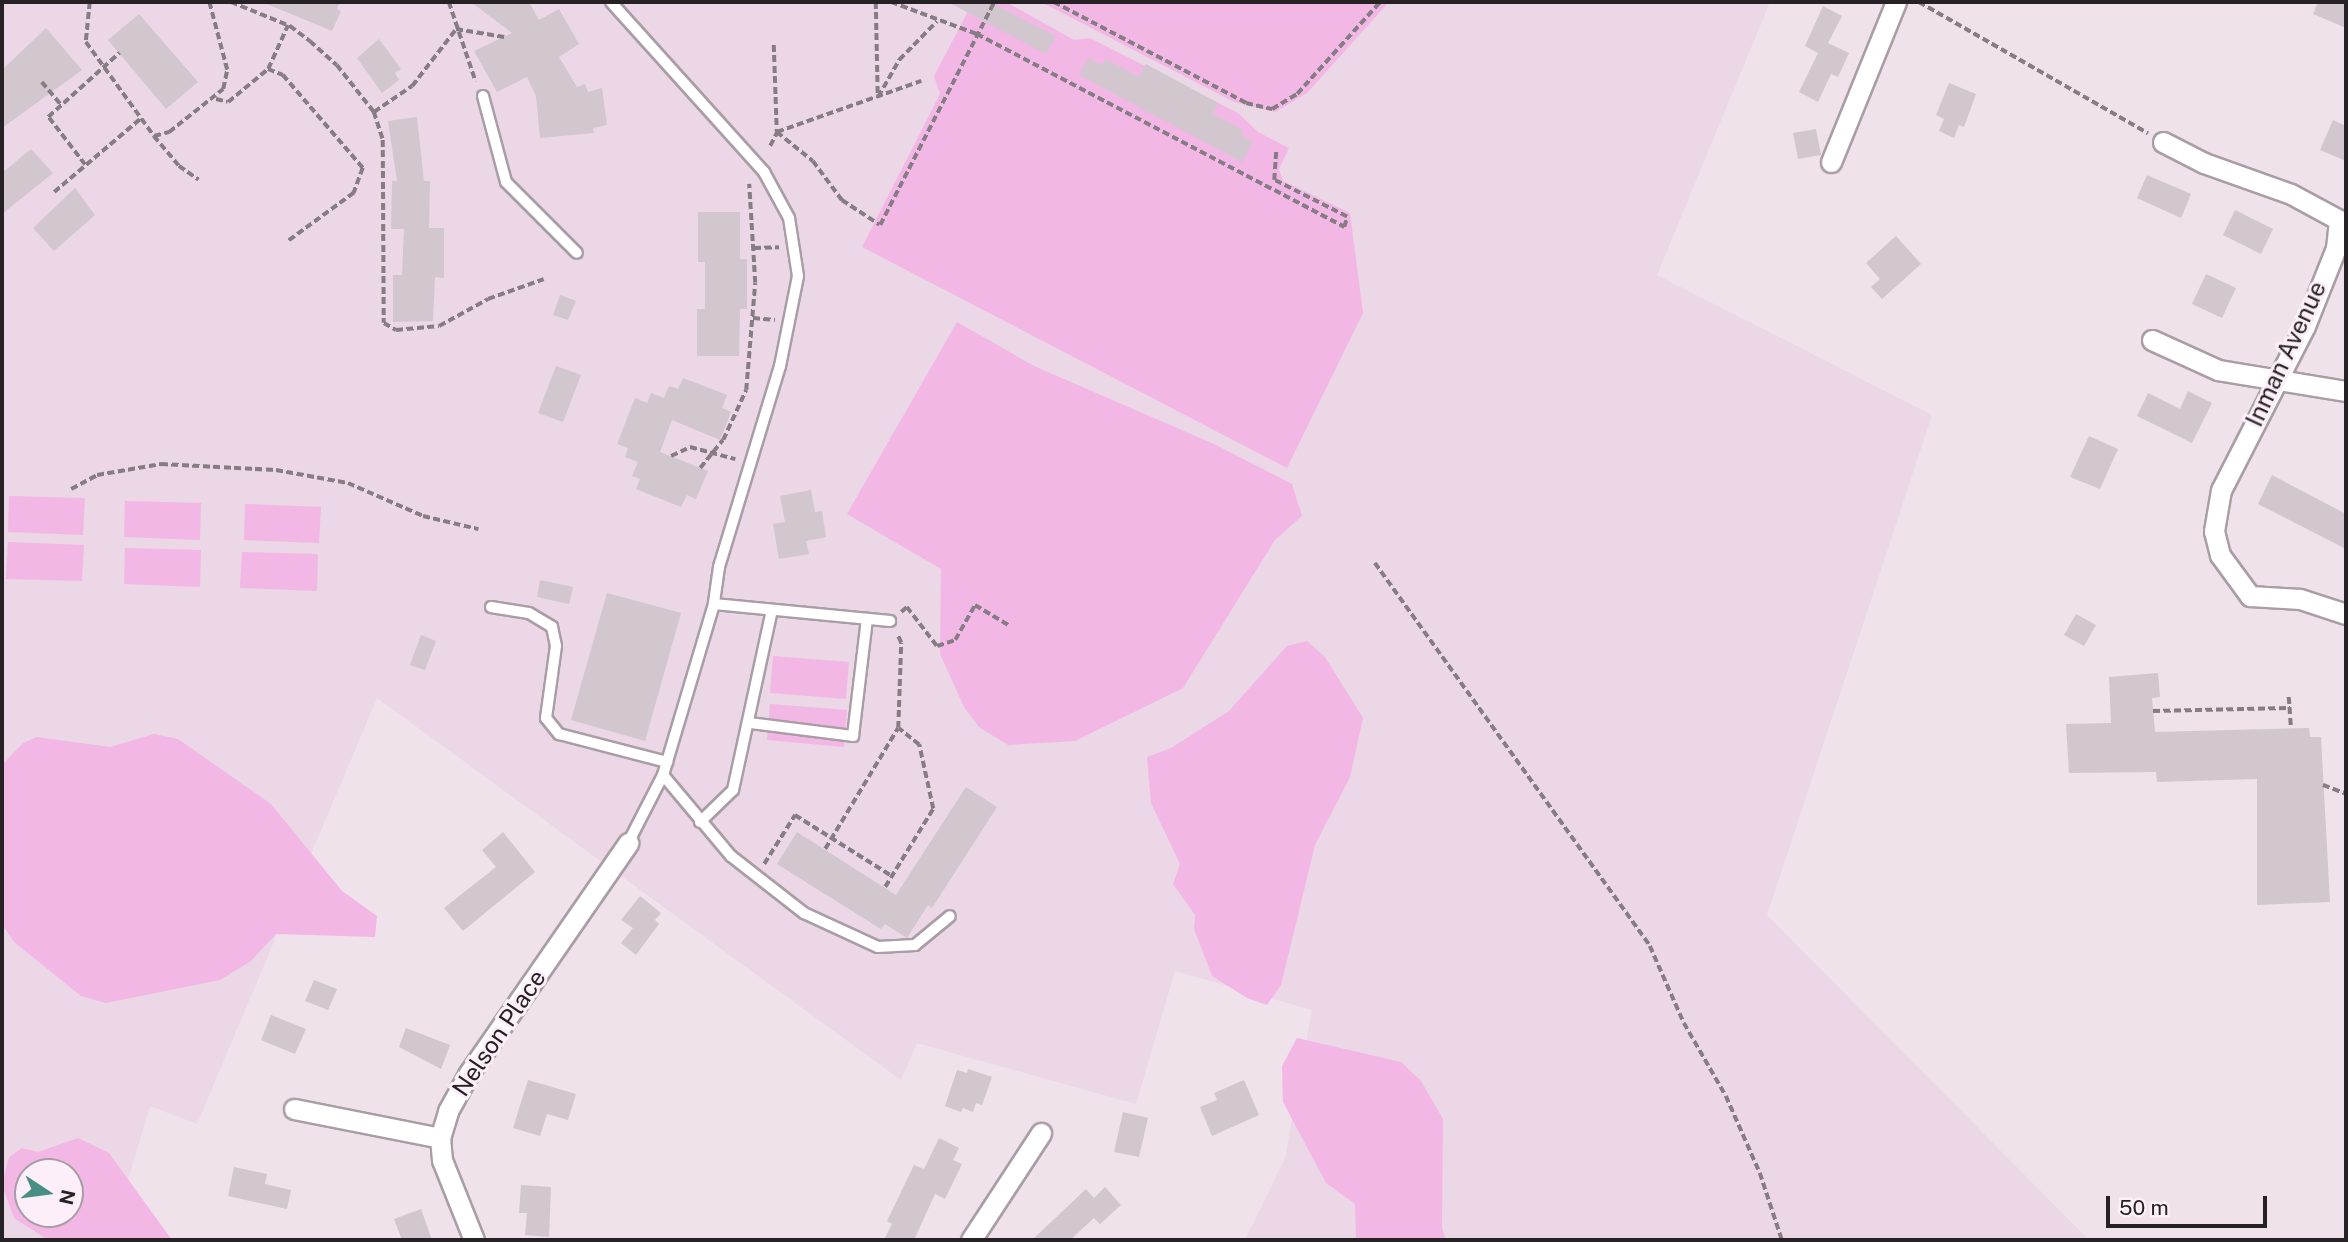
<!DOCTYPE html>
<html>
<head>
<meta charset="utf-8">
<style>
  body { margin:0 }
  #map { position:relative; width:2348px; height:1242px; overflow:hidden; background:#efe2eb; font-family:"Public Sans",sans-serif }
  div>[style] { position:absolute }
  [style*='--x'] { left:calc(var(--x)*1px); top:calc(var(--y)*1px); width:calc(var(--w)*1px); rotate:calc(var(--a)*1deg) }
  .built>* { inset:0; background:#ebd7e6 }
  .green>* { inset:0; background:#f2b7e5 }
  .building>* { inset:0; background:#d2c6cf }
  .path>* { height:3.5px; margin-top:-1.75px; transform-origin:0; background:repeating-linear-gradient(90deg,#857d83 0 7px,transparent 0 10.5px) }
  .roads { filter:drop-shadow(2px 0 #a99da6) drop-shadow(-2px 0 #a99da6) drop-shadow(0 2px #a99da6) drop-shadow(0 -2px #a99da6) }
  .service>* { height:10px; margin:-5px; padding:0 5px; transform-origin:5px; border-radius:5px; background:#fff }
  .minor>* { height:19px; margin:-9.5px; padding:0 9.5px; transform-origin:9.5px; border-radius:9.5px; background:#fff }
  span { translate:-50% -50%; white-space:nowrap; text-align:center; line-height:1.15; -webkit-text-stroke:6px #fceff9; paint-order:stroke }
  .street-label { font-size:24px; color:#252124 }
  .frame { position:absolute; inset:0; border:4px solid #252124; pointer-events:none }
  .north { position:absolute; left:14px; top:1158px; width:70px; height:70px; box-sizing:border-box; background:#fceff9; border:2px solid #a69da4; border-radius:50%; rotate:103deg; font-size:19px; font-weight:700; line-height:28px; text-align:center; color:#252124 }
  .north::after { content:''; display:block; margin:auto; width:24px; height:32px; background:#498e84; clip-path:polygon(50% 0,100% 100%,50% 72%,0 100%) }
  .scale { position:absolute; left:2106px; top:1196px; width:161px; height:32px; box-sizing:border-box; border:4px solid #252124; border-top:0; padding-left:9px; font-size:21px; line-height:24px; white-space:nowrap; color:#252124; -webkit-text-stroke:5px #fceff9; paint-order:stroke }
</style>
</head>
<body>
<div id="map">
  <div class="built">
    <i style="clip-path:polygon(evenodd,2px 2px,1770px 2px,1657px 275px,1932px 415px,1767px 915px,2089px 1240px,1245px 1240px,1285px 1158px,1312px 1010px,1175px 971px,1136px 1104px,917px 1043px,901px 1080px,377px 698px,197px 1124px,150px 1106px,110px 1240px,2px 1240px,2px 2px,28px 1172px,70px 1172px,70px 1214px,28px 1214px,28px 1172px)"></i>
  </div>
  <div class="green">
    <i style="clip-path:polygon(973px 2px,1006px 2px,1074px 40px,1090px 38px,1238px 113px,1258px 132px,1289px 148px,1279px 169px,1283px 181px,1350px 213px,1363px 313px,1287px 468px,862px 247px,940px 94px,934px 76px)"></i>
    <i style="clip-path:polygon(1041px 2px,1389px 2px,1307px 93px,1275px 112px,1234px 102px)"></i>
    <i style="clip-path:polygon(957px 322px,1034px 366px,1214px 444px,1292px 484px,1302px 516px,1275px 540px,1183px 688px,1075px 741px,1008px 745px,979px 727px,964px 707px,940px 654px,941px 569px,847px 514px)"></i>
    <i style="clip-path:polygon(9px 496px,85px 498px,83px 535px,8px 532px)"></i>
    <i style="clip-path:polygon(125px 501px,201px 503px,200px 540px,124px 537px)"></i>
    <i style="clip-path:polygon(245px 504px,321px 507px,319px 543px,244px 540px)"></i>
    <i style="clip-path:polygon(8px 542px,84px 545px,82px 581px,6px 579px)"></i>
    <i style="clip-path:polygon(125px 548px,201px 550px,200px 587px,124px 584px)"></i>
    <i style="clip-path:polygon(242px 552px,318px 554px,317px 591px,240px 588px)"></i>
    <i style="clip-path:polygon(1307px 641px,1325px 657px,1363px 718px,1350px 777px,1315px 845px,1281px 985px,1267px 1005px,1247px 998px,1212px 976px,1194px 929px,1195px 915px,1173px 884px,1180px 864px,1151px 803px,1147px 757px,1171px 748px,1229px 711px,1287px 646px)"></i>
    <i style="clip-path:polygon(773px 656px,849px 662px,846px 699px,770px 693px)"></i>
    <i style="clip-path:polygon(770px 704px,847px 710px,844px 747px,767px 740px)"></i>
    <i style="clip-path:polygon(154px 734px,178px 739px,271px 804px,342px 891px,377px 916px,375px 937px,276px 934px,251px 961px,220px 980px,106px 1003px,81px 996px,14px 942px,2px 924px,2px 765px,23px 743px,37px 737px,110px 747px)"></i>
    <i style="clip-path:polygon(1297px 1038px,1401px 1062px,1421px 1081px,1443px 1119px,1442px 1228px,1446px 1240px,1356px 1240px,1355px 1204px,1326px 1183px,1283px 1102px,1282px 1066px)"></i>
    <i style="clip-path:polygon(evenodd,78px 1138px,109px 1153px,172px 1240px,48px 1240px,14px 1218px,2px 1185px,9px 1157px,22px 1148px,38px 1152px,78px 1138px,28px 1172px,70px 1172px,70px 1214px,28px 1214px,28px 1172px)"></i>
  </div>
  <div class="building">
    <i style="clip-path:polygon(262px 2px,340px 2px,337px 9px,341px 11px,332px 31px)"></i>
    <i style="clip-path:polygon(471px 2px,529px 2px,539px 20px,559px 9px,579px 44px,559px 57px,577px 87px,585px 84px,588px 92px,602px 88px,607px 125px,593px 128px,594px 133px,540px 138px,536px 96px,527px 77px,497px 92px,474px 51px,512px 33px)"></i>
    <i style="clip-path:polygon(948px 2px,990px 2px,1056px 36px,1046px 54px)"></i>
    <i style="clip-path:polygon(2318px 2px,2346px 2px,2346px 28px,2313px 14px)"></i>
    <i style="clip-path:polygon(1823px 6px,1842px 16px,1828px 43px,1849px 53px,1838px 77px,1831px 74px,1818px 102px,1799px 92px,1818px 53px,1805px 46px)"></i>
    <i style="clip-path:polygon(139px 14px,198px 82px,166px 109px,108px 40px)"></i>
    <i style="clip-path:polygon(46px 28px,82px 70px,2px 128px,2px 70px)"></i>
    <i style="clip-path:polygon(379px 39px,401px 69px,395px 73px,399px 80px,382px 93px,357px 58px)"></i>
    <i style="clip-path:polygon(1088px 58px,1102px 65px,1106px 59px,1139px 77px,1146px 64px,1218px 103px,1213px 114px,1243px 130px,1241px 135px,1253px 141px,1242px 162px,1079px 75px)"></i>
    <i style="clip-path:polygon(1949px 83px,1976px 94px,1964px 127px,1959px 125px,1954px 138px,1939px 131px,1944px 119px,1936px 115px)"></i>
    <i style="clip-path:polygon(417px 117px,424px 181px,430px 181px,429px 228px,444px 228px,444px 278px,435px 277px,433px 321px,393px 322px,393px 275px,402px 275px,404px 229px,391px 229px,392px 181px,397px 181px,388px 121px)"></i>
    <i style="clip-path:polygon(2333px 120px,2346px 126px,2346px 161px,2320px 150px)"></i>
    <i style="clip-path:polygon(1816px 129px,1821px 155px,1798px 159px,1793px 133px)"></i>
    <i style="clip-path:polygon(31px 149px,53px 173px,2px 214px,2px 173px)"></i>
    <i style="clip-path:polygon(2147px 175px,2191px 194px,2181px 218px,2137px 198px)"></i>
    <i style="clip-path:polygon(75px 188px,95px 215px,54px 251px,33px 228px)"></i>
    <i style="clip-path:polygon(2235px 210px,2273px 229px,2261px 254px,2223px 235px)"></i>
    <i style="clip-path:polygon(698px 212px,740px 212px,740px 259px,747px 259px,747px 309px,740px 309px,739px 356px,697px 356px,697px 309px,705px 309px,705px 262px,698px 262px)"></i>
    <i style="clip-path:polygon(1896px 236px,1921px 264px,1882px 299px,1871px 287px,1880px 279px,1866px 263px)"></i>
    <i style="clip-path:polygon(2206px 274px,2236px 288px,2222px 318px,2192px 304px)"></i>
    <i style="clip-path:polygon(560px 295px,576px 301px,568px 320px,553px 315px)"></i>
    <i style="clip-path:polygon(556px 366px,581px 375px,563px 422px,538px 413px)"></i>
    <i style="clip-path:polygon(683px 378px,727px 395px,722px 408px,731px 412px,720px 440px,672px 420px,660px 452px,708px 471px,696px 499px,687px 495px,681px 507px,636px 489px,640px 479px,632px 476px,638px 462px,625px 457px,628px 448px,617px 444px,635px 398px,647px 403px,651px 393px,664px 398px,669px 386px,678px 389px)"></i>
    <i style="clip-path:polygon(2188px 391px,2212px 403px,2192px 443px,2137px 416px,2148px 393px,2180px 409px)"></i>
    <i style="clip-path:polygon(2089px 436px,2118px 449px,2100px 489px,2070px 477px)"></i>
    <i style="clip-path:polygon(2272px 475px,2346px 514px,2346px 549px,2258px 504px)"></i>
    <i style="clip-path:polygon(811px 490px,815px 512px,822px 511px,826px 537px,806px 541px,809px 554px,779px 559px,773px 524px,785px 522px,780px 496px)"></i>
    <i style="clip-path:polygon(540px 580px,573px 587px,569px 604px,537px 597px)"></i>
    <i style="clip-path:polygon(607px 593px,681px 613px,645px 741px,571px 720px)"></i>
    <i style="clip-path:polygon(2076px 614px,2096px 625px,2084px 646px,2064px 635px)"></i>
    <i style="clip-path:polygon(421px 635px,436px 641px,425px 670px,410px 665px)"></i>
    <i style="clip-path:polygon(2158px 673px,2160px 697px,2152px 698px,2155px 732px,2309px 728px,2310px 737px,2321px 737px,2330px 902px,2257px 905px,2257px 779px,2157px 782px,2156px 772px,2069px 773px,2066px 724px,2111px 723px,2109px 677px)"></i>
    <i style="clip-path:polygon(966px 787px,997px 807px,932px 908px,928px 905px,907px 938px,885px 924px,881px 929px,777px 864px,797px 832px,896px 895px)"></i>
    <i style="clip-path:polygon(503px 832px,535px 872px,463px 931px,444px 908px,496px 867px,482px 850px)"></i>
    <i style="clip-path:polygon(640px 896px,661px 913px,655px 920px,659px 924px,636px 955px,621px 943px,633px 928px,621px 920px)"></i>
    <i style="clip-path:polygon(314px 980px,337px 989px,328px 1010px,305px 1001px)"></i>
    <i style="clip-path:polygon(271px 1015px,306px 1029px,295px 1054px,261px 1040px)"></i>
    <i style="clip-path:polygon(406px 1028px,450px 1045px,441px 1069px,399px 1047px)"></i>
    <i style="clip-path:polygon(968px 1069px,992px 1077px,982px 1105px,976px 1103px,973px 1112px,963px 1108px,961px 1112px,945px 1106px,957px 1070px,967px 1073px)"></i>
    <i style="clip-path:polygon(528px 1080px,576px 1094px,568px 1120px,547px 1114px,540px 1136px,513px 1128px)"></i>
    <i style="clip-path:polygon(1244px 1080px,1259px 1115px,1212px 1136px,1200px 1107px,1217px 1100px,1214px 1093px)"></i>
    <i style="clip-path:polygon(1123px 1112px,1148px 1118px,1139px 1157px,1114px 1152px)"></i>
    <i style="clip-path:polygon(939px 1138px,959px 1148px,953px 1160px,962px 1164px,945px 1199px,935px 1194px,914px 1240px,884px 1240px,892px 1224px,887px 1221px,914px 1165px,924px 1169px)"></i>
    <i style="clip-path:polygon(234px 1167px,267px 1174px,265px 1184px,291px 1190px,287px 1209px,228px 1196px)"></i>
    <i style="clip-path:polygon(521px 1185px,551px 1187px,549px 1237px,525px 1235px,527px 1213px,519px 1213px)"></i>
    <i style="clip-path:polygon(1105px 1187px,1121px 1205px,1100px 1224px,1094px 1218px,1070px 1240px,1032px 1240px,1086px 1189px,1094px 1198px)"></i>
    <i style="clip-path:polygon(421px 1209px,432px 1240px,402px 1240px,394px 1219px)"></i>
  </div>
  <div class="path">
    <i style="--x:90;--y:2;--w:40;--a:95.7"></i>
    <i style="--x:86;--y:42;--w:116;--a:54.1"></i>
    <i style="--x:154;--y:136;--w:39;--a:50"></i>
    <i style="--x:179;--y:166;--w:24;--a:35"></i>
    <i style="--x:231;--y:2;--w:64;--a:22.1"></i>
    <i style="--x:290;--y:26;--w:25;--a:37"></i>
    <i style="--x:310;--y:41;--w:36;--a:42"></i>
    <i style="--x:337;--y:65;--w:60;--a:51.8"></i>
    <i style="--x:374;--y:112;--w:29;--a:72"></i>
    <i style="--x:383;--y:140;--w:183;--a:89.7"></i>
    <i style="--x:384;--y:323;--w:14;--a:30"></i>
    <i style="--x:396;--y:330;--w:43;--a:-5.3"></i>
    <i style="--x:439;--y:326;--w:56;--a:-28.9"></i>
    <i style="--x:488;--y:299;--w:59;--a:-19.7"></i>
    <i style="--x:449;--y:2;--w:84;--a:71.4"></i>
    <i style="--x:876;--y:2;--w:92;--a:88.8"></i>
    <i style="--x:891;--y:2;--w:92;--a:20.4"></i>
    <i style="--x:977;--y:34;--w:415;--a:27.7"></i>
    <i style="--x:1344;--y:227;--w:10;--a:-73"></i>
    <i style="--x:1347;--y:217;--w:82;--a:-153.1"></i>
    <i style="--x:1274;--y:180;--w:29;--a:-86"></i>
    <i style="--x:1054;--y:2;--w:217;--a:27.7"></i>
    <i style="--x:1246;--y:103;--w:27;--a:13"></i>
    <i style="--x:1272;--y:109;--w:29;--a:-31"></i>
    <i style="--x:1297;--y:94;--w:124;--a:-47.9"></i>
    <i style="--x:1919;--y:2;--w:264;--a:29.8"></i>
    <i style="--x:774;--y:45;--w:87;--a:88"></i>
    <i style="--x:777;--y:132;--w:46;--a:38.9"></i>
    <i style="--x:813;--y:161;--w:49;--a:53.4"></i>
    <i style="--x:842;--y:200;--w:45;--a:33.3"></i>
    <i style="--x:880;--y:225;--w:250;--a:-62.9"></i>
    <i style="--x:268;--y:69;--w:16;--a:22"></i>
    <i style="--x:283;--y:75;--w:123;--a:49.3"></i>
    <i style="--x:363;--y:168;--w:27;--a:110"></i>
    <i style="--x:354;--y:193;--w:83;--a:143.8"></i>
    <i style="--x:42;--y:82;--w:30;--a:50"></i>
    <i style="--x:878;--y:97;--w:43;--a:-60.4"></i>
    <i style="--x:899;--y:60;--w:54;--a:-45.7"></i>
    <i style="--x:216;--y:99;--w:12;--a:14"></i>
    <i style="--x:228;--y:102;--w:52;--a:-39.5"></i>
    <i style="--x:268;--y:69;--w:48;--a:-65.6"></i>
    <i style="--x:374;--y:112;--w:46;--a:-34.4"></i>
    <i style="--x:412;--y:86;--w:72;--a:-52.3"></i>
    <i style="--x:456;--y:29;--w:49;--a:9.5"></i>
    <i style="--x:154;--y:136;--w:16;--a:-15"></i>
    <i style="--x:169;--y:132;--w:69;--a:-38.5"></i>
    <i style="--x:223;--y:89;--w:19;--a:-78"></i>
    <i style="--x:227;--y:70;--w:70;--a:-104.8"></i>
    <i style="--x:770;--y:146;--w:16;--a:-63"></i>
    <i style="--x:777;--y:132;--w:153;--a:-19.5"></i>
    <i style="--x:85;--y:165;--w:61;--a:-127.6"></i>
    <i style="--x:48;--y:117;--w:96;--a:-42"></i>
    <i style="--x:54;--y:192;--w:113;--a:-40.3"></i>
    <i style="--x:754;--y:248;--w:25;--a:-2"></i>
    <i style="--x:753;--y:318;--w:22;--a:5"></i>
    <i style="--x:671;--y:456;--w:21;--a:-25"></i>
    <i style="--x:690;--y:447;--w:47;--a:14.9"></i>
    <i style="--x:700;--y:468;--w:36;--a:-51"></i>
    <i style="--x:723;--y:440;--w:55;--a:-65.3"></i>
    <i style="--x:746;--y:390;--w:107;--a:-85.2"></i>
    <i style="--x:755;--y:283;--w:99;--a:-93.5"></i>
    <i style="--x:71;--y:489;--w:30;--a:-28"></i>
    <i style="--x:97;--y:475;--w:65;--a:-9.8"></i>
    <i style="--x:161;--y:464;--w:115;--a:3"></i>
    <i style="--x:276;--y:470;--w:73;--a:10.2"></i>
    <i style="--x:348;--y:483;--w:82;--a:23.7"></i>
    <i style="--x:423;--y:516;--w:57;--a:13.3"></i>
    <i style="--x:1375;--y:563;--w:472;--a:54.3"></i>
    <i style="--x:1650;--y:946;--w:84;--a:66.2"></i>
    <i style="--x:1684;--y:1023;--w:84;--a:60.1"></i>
    <i style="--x:1726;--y:1096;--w:84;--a:66.2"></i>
    <i style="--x:1760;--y:1173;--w:71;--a:71.8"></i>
    <i style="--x:901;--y:612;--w:8;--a:-40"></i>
    <i style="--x:907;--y:607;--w:49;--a:52.4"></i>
    <i style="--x:937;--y:646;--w:19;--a:-18"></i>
    <i style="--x:955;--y:640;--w:40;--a:-60.3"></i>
    <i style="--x:975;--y:605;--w:39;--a:31"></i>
    <i style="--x:2289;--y:697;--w:31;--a:86"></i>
    <i style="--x:2153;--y:711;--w:137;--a:-1.3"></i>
    <i style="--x:2323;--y:785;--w:25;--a:21"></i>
    <i style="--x:825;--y:849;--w:141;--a:-58.9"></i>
    <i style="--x:898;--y:728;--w:85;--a:-88"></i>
    <i style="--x:901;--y:643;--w:10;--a:-114"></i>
    <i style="--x:764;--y:864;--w:58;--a:-57.7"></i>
    <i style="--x:795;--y:815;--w:115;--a:32.2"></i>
    <i style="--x:885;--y:887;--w:92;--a:-58.4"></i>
    <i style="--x:933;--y:809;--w:66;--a:-102.3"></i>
    <i style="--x:919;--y:745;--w:26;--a:-141"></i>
  </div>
  <div class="roads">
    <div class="service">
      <i style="--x:611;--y:2;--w:229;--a:48"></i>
      <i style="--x:764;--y:172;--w:52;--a:61.5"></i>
      <i style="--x:789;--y:218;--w:59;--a:81.2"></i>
      <i style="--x:798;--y:276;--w:92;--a:101.3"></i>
      <i style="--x:780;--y:366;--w:210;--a:106.9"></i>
      <i style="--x:719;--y:567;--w:37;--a:98"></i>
      <i style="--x:714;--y:604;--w:178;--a:106.6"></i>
      <i style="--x:663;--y:775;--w:76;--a:117.2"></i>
      <i style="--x:483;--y:96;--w:89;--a:75"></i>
      <i style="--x:506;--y:182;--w:100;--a:45"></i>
      <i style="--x:714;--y:604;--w:177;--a:5.5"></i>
      <i style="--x:491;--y:607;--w:38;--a:9"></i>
      <i style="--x:529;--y:613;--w:27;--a:31"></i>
      <i style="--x:552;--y:627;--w:19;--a:78"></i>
      <i style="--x:556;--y:646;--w:73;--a:97.9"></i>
      <i style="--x:546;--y:718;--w:21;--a:51"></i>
      <i style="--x:559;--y:734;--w:112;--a:14.5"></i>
      <i style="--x:750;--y:723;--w:104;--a:7.2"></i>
      <i style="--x:853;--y:736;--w:118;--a:-83.2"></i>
      <i style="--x:663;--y:775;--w:106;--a:50"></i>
      <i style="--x:731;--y:856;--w:93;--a:38"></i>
      <i style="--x:804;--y:913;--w:81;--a:24.7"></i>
      <i style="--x:878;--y:947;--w:37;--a:-3"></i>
      <i style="--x:915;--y:945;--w:45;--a:-39.6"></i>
      <i style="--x:700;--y:822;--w:46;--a:-44.1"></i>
      <i style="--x:733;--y:790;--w:184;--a:-77.8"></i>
    </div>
    <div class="minor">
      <i style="--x:2163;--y:142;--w:46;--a:27.1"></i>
      <i style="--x:2204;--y:163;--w:92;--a:19.6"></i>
      <i style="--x:2291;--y:194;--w:55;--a:28.4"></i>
      <i style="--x:2339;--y:220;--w:28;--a:96"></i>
      <i style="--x:2336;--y:248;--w:84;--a:111.7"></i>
      <i style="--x:2305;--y:326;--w:184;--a:117.1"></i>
      <i style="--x:2221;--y:490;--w:42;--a:99.7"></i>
      <i style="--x:2214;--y:531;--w:25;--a:76"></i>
      <i style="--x:2220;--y:555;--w:51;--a:53.8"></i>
      <i style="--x:2250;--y:596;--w:50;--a:3.4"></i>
      <i style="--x:2300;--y:599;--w:48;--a:18.1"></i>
      <i style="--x:1831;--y:162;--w:173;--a:-67.9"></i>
      <i style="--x:2152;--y:340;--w:72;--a:24.4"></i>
      <i style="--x:2218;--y:370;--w:130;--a:9.3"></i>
      <i style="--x:294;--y:1109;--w:149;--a:11.2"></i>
      <i style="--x:474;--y:1240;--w:86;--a:-111.8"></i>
      <i style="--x:442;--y:1160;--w:22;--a:-95"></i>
      <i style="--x:440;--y:1138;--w:28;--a:-73"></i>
      <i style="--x:448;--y:1111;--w:43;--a:-61.1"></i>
      <i style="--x:469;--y:1073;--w:280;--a:-55.3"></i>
      <i style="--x:971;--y:1240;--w:128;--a:-56.8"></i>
    </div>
  </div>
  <div class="street-label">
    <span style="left:2286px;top:354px;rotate:-65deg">Inman Avenue</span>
    <span style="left:499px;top:1033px;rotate:-56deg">Nelson Place</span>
  </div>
  <div class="frame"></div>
  <div class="north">N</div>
  <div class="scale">50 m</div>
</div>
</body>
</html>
